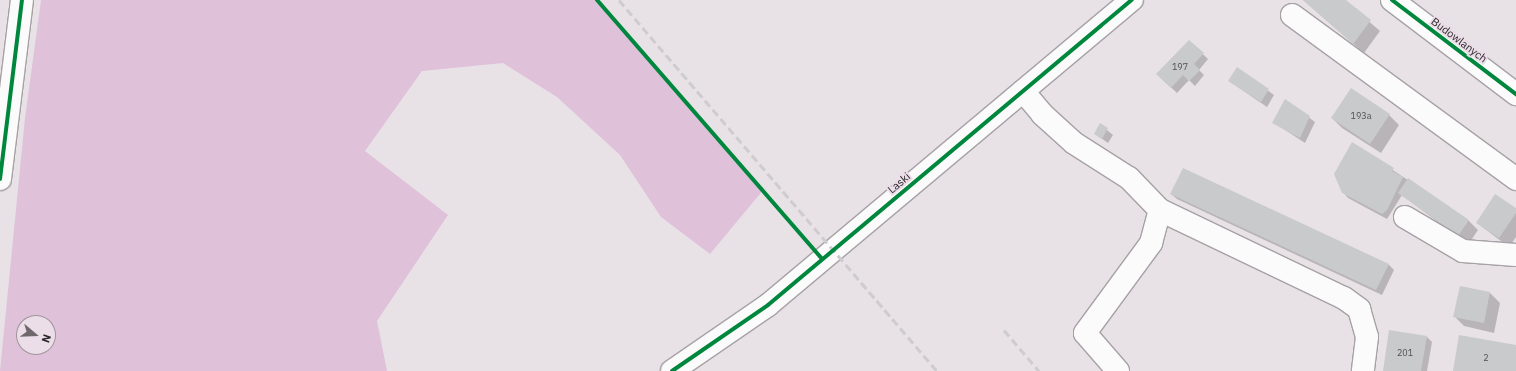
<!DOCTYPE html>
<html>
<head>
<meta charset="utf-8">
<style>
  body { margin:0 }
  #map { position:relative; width:1516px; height:371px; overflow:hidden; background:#e8e2e7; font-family:"IBM Plex Sans",sans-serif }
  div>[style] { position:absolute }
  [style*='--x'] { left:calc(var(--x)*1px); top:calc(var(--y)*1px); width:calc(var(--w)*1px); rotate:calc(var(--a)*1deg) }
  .green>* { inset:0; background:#e0c1da }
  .shadow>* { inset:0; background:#0003 }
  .building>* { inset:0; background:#c9cacc }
  .roads { filter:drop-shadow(1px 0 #a6a1a5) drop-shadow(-1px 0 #a6a1a5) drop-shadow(0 1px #a6a1a5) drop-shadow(0 -1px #a6a1a5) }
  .minor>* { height:22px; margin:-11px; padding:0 11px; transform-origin:11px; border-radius:11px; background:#fcfbfb }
  .rail>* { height:3px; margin-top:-1.5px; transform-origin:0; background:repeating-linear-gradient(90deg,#ceccce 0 8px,transparent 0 12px) }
  .cycleway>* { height:4px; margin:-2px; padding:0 2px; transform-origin:2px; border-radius:2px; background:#00873e }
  span { translate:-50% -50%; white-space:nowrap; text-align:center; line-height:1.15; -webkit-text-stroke:4px #ecdee8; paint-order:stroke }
  .number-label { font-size:9px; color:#535053 }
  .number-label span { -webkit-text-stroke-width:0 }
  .street-label { font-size:11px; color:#2c272b }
  .north { position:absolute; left:16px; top:315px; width:40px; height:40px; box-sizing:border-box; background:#ecdee8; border:1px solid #9f959c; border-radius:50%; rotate:109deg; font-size:11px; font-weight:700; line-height:16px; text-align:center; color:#2c272b }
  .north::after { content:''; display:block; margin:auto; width:14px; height:18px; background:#6e686d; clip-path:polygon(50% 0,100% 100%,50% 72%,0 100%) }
</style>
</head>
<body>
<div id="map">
  <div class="green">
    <i style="clip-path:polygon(evenodd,41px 0,598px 0,764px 189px,710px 254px,661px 217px,620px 155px,557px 97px,503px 63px,422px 71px,365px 151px,448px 215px,377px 321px,387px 371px,0 371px,25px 118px,41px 0,24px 323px,48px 323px,48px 347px,24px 347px,24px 323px)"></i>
  </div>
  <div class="shadow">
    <i style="clip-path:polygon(1303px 0,1344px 0,1380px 31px,1364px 53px)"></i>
    <i style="clip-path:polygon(1189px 41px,1208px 59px,1199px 70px,1204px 75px,1195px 86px,1189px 80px,1177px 93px,1163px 80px)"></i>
    <i style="clip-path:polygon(1237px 69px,1274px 95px,1267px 107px,1229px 81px)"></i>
    <i style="clip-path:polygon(1285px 100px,1315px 122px,1305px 143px,1273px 122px)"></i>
    <i style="clip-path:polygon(1389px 115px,1399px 125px,1381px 153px,1342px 128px,1332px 118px)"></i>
    <i style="clip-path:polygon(1101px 125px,1113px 135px,1108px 143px,1095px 134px)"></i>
    <i style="clip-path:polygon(1352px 143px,1468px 220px,1478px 230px,1468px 245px,1402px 195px,1387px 219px,1348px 198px,1343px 192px)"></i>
    <i style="clip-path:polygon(1171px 194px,1388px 264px,1394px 270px,1382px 295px,1177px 199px)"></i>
    <i style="clip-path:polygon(1516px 209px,1516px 237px,1509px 247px,1477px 223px)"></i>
    <i style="clip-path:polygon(1490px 293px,1500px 303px,1494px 333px,1464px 326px,1454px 316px)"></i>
    <i style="clip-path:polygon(1427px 337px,1432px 342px,1427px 371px,1384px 371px)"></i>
  </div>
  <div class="building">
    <i style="clip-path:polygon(1303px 0,1346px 0,1371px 20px,1353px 44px)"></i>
    <i style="clip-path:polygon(1189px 40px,1204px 53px,1194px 64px,1200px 70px,1189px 81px,1183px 75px,1171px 88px,1156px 74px)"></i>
    <i style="clip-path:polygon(1237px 67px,1269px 89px,1261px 102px,1228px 81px)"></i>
    <i style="clip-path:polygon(1351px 88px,1390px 114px,1370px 144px,1331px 118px)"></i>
    <i style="clip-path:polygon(1285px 99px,1310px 116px,1300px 138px,1272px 123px)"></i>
    <i style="clip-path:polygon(1100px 123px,1108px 128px,1102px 139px,1094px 134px)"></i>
    <i style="clip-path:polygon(1352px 142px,1394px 168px,1392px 171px,1403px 177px,1387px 210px,1382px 214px,1342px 193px,1334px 174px)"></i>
    <i style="clip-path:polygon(1183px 168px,1389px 264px,1376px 290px,1170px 194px)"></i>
    <i style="clip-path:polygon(1408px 178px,1469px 220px,1458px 236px,1398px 193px)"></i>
    <i style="clip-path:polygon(1495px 194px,1516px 208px,1516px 213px,1499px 238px,1476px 223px)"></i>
    <i style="clip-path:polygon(1460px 286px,1490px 292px,1484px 323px,1453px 317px)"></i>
    <i style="clip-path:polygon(1389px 330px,1427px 336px,1421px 371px,1383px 371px)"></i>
    <i style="clip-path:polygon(1459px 335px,1516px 345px,1516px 371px,1453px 371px)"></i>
  </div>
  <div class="roads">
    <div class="minor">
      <i style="--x:1392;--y:0;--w:156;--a:37.2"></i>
      <i style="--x:1292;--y:15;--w:278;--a:36.2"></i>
      <i style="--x:1023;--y:91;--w:30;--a:50"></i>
      <i style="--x:1042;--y:114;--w:43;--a:42.2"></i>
      <i style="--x:1074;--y:143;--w:65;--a:32.5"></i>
      <i style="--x:1129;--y:178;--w:45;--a:45.9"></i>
      <i style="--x:1160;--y:210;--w:204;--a:25.6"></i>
      <i style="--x:1344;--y:298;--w:19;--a:36"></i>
      <i style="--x:1359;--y:309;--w:29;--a:74"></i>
      <i style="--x:1367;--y:337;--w:34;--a:97"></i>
      <i style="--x:0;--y:179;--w:180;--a:-83"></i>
      <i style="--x:1405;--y:217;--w:67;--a:30.4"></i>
      <i style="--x:1463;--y:251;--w:53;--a:4.3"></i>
      <i style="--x:672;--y:371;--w:116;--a:-34.5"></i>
      <i style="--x:768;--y:305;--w:475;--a:-40"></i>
      <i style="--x:1118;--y:371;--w:50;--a:-131"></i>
      <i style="--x:1085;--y:333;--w:112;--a:-53.7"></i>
      <i style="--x:1151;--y:243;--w:34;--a:-75"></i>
    </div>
  </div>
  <div class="rail">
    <i style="--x:619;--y:0;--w:489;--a:49.4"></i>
    <i style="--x:1004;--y:330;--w:54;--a:49.5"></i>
  </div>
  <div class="cycleway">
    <i style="--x:597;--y:0;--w:343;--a:49"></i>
    <i style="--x:1392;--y:0;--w:156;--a:37.2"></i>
    <i style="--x:0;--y:179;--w:180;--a:-83"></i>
    <i style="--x:672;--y:371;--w:116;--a:-34.5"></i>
    <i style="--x:768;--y:305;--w:475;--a:-40"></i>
  </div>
  <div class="number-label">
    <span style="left:1180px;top:67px">197</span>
    <span style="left:1361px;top:116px">193a</span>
    <span style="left:1405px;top:353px">201</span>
    <span style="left:1486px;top:358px">2</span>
  </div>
  <div class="street-label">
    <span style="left:1459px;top:40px;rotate:37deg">Budowlanych</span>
    <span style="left:899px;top:183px;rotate:-40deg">Laski</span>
  </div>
  <div class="north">N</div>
</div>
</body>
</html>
